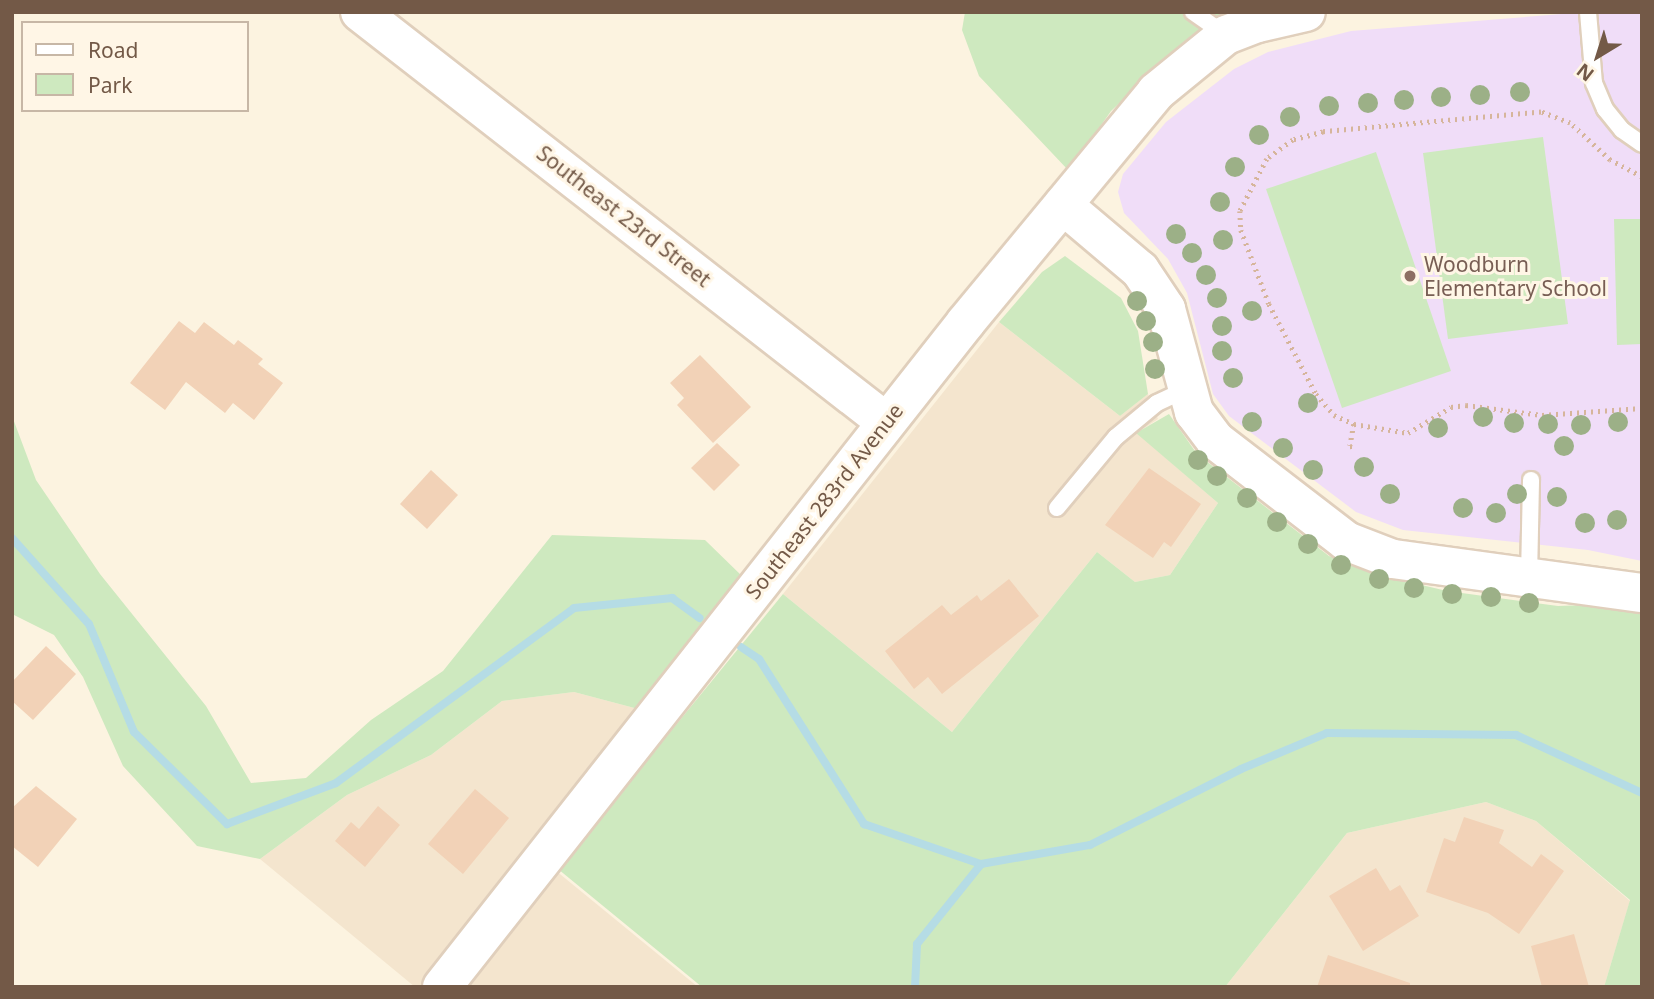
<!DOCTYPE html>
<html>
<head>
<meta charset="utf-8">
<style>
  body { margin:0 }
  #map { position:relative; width:1654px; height:999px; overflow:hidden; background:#fcf3e0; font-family:"Noto Sans",sans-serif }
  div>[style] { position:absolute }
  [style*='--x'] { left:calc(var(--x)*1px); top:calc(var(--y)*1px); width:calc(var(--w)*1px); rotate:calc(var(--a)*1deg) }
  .residential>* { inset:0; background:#f4e5ce }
  .education>* { inset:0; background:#f0ddf8 }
  .green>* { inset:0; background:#cee9bf }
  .stream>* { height:8px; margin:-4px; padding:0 4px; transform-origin:4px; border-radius:4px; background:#b5dce5 }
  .building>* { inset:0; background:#f2d2b7 }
  .path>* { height:4.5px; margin-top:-2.25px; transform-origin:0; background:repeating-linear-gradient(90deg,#d6b59b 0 2px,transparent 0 7px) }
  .roads { filter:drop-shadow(2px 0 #e0cfbc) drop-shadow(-2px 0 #e0cfbc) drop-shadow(0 2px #e0cfbc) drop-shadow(0 -2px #e0cfbc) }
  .lane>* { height:16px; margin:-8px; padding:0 8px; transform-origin:8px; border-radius:8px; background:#fff }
  .secondary>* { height:38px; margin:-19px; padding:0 19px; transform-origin:19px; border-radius:19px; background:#fff }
  .trees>* { width:20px; height:20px; margin:-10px; border-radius:50%; background:#9cb087 }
  .dots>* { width:19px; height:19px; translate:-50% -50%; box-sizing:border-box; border:4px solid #fff6e6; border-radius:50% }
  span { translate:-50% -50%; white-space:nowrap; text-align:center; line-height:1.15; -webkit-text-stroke:6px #fff6e6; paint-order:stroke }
  .street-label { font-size:21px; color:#735947 }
  .education-label { font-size:21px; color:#785e54 }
  .left { translate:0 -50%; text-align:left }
  .frame { position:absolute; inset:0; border:14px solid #735947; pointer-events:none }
  .legend { position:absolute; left:21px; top:21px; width:228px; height:91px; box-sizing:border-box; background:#fff6e6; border:2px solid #c7b7a6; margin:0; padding:9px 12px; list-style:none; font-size:21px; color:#735947 }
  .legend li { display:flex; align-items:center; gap:14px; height:35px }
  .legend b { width:35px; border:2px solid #c7b7a6 }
  .north { position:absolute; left:1563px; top:21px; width:70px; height:70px; -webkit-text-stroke:5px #fff6e6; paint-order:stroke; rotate:218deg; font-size:19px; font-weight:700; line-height:28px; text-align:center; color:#735947 }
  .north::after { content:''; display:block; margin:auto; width:24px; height:32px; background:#735947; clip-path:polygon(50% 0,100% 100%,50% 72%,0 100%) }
</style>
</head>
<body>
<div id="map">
  <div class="residential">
    <i style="clip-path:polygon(999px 322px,1120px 416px,1148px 394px,1158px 419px,1137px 433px,1218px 503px,1170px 575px,1135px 582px,1097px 552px,952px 732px,783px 594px)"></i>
    <i style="clip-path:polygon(574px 692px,642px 710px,426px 987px,415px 987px,260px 859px,347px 795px,431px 755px,502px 701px)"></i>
    <i style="clip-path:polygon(1486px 802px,1536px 821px,1630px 901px,1604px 987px,1225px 987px,1347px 833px)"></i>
    <i style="clip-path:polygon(555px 870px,698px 987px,463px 987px)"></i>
  </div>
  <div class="education">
    <i style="clip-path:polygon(1587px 12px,1642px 12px,1642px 561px,1588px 550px,1403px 530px,1356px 512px,1229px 416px,1213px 394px,1187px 293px,1168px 259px,1124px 213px,1118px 192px,1123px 174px,1166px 122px,1234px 69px,1268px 52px,1351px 31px)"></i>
  </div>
  <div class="green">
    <i style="clip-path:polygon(965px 12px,1259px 12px,1142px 82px,1111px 111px,1069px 171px,979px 76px,962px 30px)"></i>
    <i style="clip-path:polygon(1543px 137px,1568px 324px,1448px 339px,1423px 153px)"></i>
    <i style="clip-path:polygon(1376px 152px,1451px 371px,1342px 408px,1266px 189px)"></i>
    <i style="clip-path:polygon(1614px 219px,1642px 219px,1642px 344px,1617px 345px)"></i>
    <i style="clip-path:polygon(1065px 256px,1121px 298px,1138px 331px,1148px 394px,1120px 416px,999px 322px,1042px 272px)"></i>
    <i style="clip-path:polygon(1169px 414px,1197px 454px,1329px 556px,1371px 573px,1447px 591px,1558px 606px,1614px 604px,1642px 611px,1642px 987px,1604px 987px,1630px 900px,1536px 821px,1486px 802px,1347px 833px,1225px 987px,702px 987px,558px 869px,783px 594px,952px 732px,1097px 552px,1135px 582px,1170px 575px,1218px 503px,1136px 433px)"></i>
    <i style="clip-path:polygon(12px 416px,36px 480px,100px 574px,206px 706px,251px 783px,306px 778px,371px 720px,443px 671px,552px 535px,705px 540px,743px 577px,642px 710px,574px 692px,502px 701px,431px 755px,347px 795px,260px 859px,197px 846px,123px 766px,83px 677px,54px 635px,12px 614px)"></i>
  </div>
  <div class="stream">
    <i style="--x:12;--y:538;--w:115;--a:48.2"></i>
    <i style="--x:89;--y:624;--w:117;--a:67.4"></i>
    <i style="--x:134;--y:732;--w:131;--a:44.7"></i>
    <i style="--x:227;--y:824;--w:116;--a:-20.6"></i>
    <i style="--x:336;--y:783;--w:295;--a:-36.3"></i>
    <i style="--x:574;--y:608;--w:99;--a:-5.8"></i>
    <i style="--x:672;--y:598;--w:34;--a:36"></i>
    <i style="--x:741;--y:647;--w:22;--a:34"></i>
    <i style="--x:759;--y:659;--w:196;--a:57.5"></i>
    <i style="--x:864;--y:824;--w:124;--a:18.9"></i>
    <i style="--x:981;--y:864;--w:111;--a:-9.9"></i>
    <i style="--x:1090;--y:845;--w:169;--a:-26.7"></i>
    <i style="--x:1241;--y:769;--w:93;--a:-22.7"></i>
    <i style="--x:1327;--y:733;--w:189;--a:0.6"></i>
    <i style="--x:1516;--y:735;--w:139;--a:24.7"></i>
    <i style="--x:915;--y:987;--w:43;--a:-87.3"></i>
    <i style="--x:917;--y:944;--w:102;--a:-51.3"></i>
  </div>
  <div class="building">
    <i style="clip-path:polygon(179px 321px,195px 333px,204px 322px,234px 345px,238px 340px,263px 359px,258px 364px,283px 383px,254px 420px,233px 403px,225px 413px,186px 382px,165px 410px,130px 383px)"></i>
    <i style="clip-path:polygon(700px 355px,751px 407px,713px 443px,677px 405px,684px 398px,670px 383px)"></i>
    <i style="clip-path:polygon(717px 443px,740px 465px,714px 491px,691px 468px)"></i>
    <i style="clip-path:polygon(1149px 468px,1201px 504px,1171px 547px,1164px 542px,1153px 558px,1105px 525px)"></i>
    <i style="clip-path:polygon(431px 470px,458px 495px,427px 529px,400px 504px)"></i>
    <i style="clip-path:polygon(1009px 579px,1039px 616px,942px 694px,928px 677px,914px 689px,885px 651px,942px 605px,951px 615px,977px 595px,981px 601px)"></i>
    <i style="clip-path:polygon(46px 646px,76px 674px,33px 720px,12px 701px,12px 682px)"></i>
    <i style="clip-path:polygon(36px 786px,77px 819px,38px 867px,12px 846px,12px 808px)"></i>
    <i style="clip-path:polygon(475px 789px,509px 818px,463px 874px,428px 844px)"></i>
    <i style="clip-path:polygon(378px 806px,400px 825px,365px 867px,335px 841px,351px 822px,359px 829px)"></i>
    <i style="clip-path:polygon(1464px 817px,1504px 830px,1499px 843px,1532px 867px,1541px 854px,1564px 871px,1519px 934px,1488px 913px,1426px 892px,1444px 838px,1455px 842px)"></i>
    <i style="clip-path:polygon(1376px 868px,1390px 891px,1400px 885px,1419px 916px,1363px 951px,1329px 896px)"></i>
    <i style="clip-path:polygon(1574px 934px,1589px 987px,1542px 987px,1531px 946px)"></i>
    <i style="clip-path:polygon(1328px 955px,1410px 983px,1410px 987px,1317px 987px)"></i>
  </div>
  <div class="path">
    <i style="--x:1642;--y:177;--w:36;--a:-152"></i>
    <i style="--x:1610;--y:160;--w:54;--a:-137.2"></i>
    <i style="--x:1570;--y:123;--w:31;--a:-159"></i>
    <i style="--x:1541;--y:112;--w:219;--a:174.8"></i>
    <i style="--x:1323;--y:132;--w:31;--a:165"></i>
    <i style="--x:1293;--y:140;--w:32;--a:144"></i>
    <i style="--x:1267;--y:159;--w:59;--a:117.4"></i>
    <i style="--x:1240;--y:211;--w:19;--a:87"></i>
    <i style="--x:1241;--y:230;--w:79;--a:69.3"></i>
    <i style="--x:1269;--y:304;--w:102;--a:62.4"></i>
    <i style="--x:1316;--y:394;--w:28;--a:49"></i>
    <i style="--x:1334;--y:415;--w:22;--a:24"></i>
    <i style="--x:1354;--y:424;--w:55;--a:9.5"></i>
    <i style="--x:1408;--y:433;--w:50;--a:-31.2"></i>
    <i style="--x:1451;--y:407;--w:15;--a:-8"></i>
    <i style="--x:1466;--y:405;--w:77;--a:7.5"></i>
    <i style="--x:1542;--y:415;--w:100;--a:-4"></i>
    <i style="--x:1354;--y:424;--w:22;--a:100"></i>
    <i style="--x:1350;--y:446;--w:5;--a:11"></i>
  </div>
  <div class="roads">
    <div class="lane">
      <i style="--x:1193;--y:12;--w:40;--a:34.9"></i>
      <i style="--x:1588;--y:12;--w:71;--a:85.2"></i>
      <i style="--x:1594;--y:83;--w:28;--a:67"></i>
      <i style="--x:1605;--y:109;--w:27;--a:51"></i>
      <i style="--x:1622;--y:130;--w:24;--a:35"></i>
      <i style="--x:1057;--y:508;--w:92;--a:-50.3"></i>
      <i style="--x:1116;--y:437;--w:53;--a:-39.7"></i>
      <i style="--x:1157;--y:403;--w:33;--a:-25"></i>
      <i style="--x:1529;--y:577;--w:97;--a:-88.8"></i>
    </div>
    <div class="secondary">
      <i style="--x:360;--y:12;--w:667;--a:37.94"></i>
      <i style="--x:1063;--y:205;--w:101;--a:40.2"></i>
      <i style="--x:1140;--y:270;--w:47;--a:56.3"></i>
      <i style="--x:1166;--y:309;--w:107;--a:74.8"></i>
      <i style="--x:1194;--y:412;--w:35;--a:53"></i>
      <i style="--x:1215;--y:440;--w:165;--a:37.6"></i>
      <i style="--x:1346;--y:541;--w:50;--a:21"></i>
      <i style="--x:1393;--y:559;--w:251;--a:7.8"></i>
      <i style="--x:442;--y:987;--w:847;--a:-51.76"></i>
      <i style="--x:966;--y:322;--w:298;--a:-50.4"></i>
      <i style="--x:1156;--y:92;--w:90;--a:-39.2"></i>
      <i style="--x:1226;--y:35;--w:34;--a:-21"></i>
      <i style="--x:1258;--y:23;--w:49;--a:-12.9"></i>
    </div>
  </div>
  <div class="trees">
    <i style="left:1520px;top:92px"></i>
    <i style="left:1480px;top:95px"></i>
    <i style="left:1441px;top:97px"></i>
    <i style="left:1404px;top:100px"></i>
    <i style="left:1368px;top:103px"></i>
    <i style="left:1329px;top:106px"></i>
    <i style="left:1290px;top:117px"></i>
    <i style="left:1259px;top:135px"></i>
    <i style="left:1235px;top:167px"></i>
    <i style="left:1220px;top:202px"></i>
    <i style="left:1176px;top:234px"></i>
    <i style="left:1223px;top:240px"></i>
    <i style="left:1192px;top:253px"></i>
    <i style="left:1206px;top:275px"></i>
    <i style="left:1217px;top:298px"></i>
    <i style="left:1137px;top:301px"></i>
    <i style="left:1252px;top:311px"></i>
    <i style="left:1146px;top:321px"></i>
    <i style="left:1222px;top:326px"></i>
    <i style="left:1153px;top:342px"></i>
    <i style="left:1222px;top:351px"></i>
    <i style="left:1155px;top:369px"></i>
    <i style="left:1233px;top:378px"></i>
    <i style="left:1308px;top:403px"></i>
    <i style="left:1483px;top:417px"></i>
    <i style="left:1252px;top:422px"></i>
    <i style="left:1618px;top:422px"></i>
    <i style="left:1514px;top:423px"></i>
    <i style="left:1548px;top:424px"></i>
    <i style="left:1581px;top:425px"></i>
    <i style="left:1438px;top:428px"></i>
    <i style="left:1564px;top:446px"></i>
    <i style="left:1283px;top:448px"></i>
    <i style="left:1198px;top:460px"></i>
    <i style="left:1364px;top:467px"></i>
    <i style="left:1313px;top:470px"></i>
    <i style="left:1217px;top:476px"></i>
    <i style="left:1390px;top:494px"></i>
    <i style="left:1517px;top:494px"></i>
    <i style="left:1557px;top:497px"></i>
    <i style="left:1247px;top:498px"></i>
    <i style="left:1463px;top:508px"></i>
    <i style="left:1496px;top:513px"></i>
    <i style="left:1617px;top:520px"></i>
    <i style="left:1277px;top:522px"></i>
    <i style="left:1585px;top:523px"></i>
    <i style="left:1308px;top:544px"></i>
    <i style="left:1341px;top:565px"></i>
    <i style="left:1379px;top:579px"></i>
    <i style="left:1414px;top:588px"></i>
    <i style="left:1452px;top:594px"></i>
    <i style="left:1491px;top:597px"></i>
    <i style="left:1529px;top:603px"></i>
  </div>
  <div class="dots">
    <i style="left:1410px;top:276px;background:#8d6e63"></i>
  </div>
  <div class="street-label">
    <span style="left:624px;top:216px;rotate:38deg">Southeast 23rd Street</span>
    <span style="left:824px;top:501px;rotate:-52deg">Southeast 283rd Avenue</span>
  </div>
  <div class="education-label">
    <span class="left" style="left:1424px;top:276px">Woodburn<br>Elementary School</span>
  </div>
  <div class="frame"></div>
  <ul class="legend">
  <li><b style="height:9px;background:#fff"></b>Road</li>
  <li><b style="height:19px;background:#cee9bf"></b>Park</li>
  </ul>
  <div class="north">N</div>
</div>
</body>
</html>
